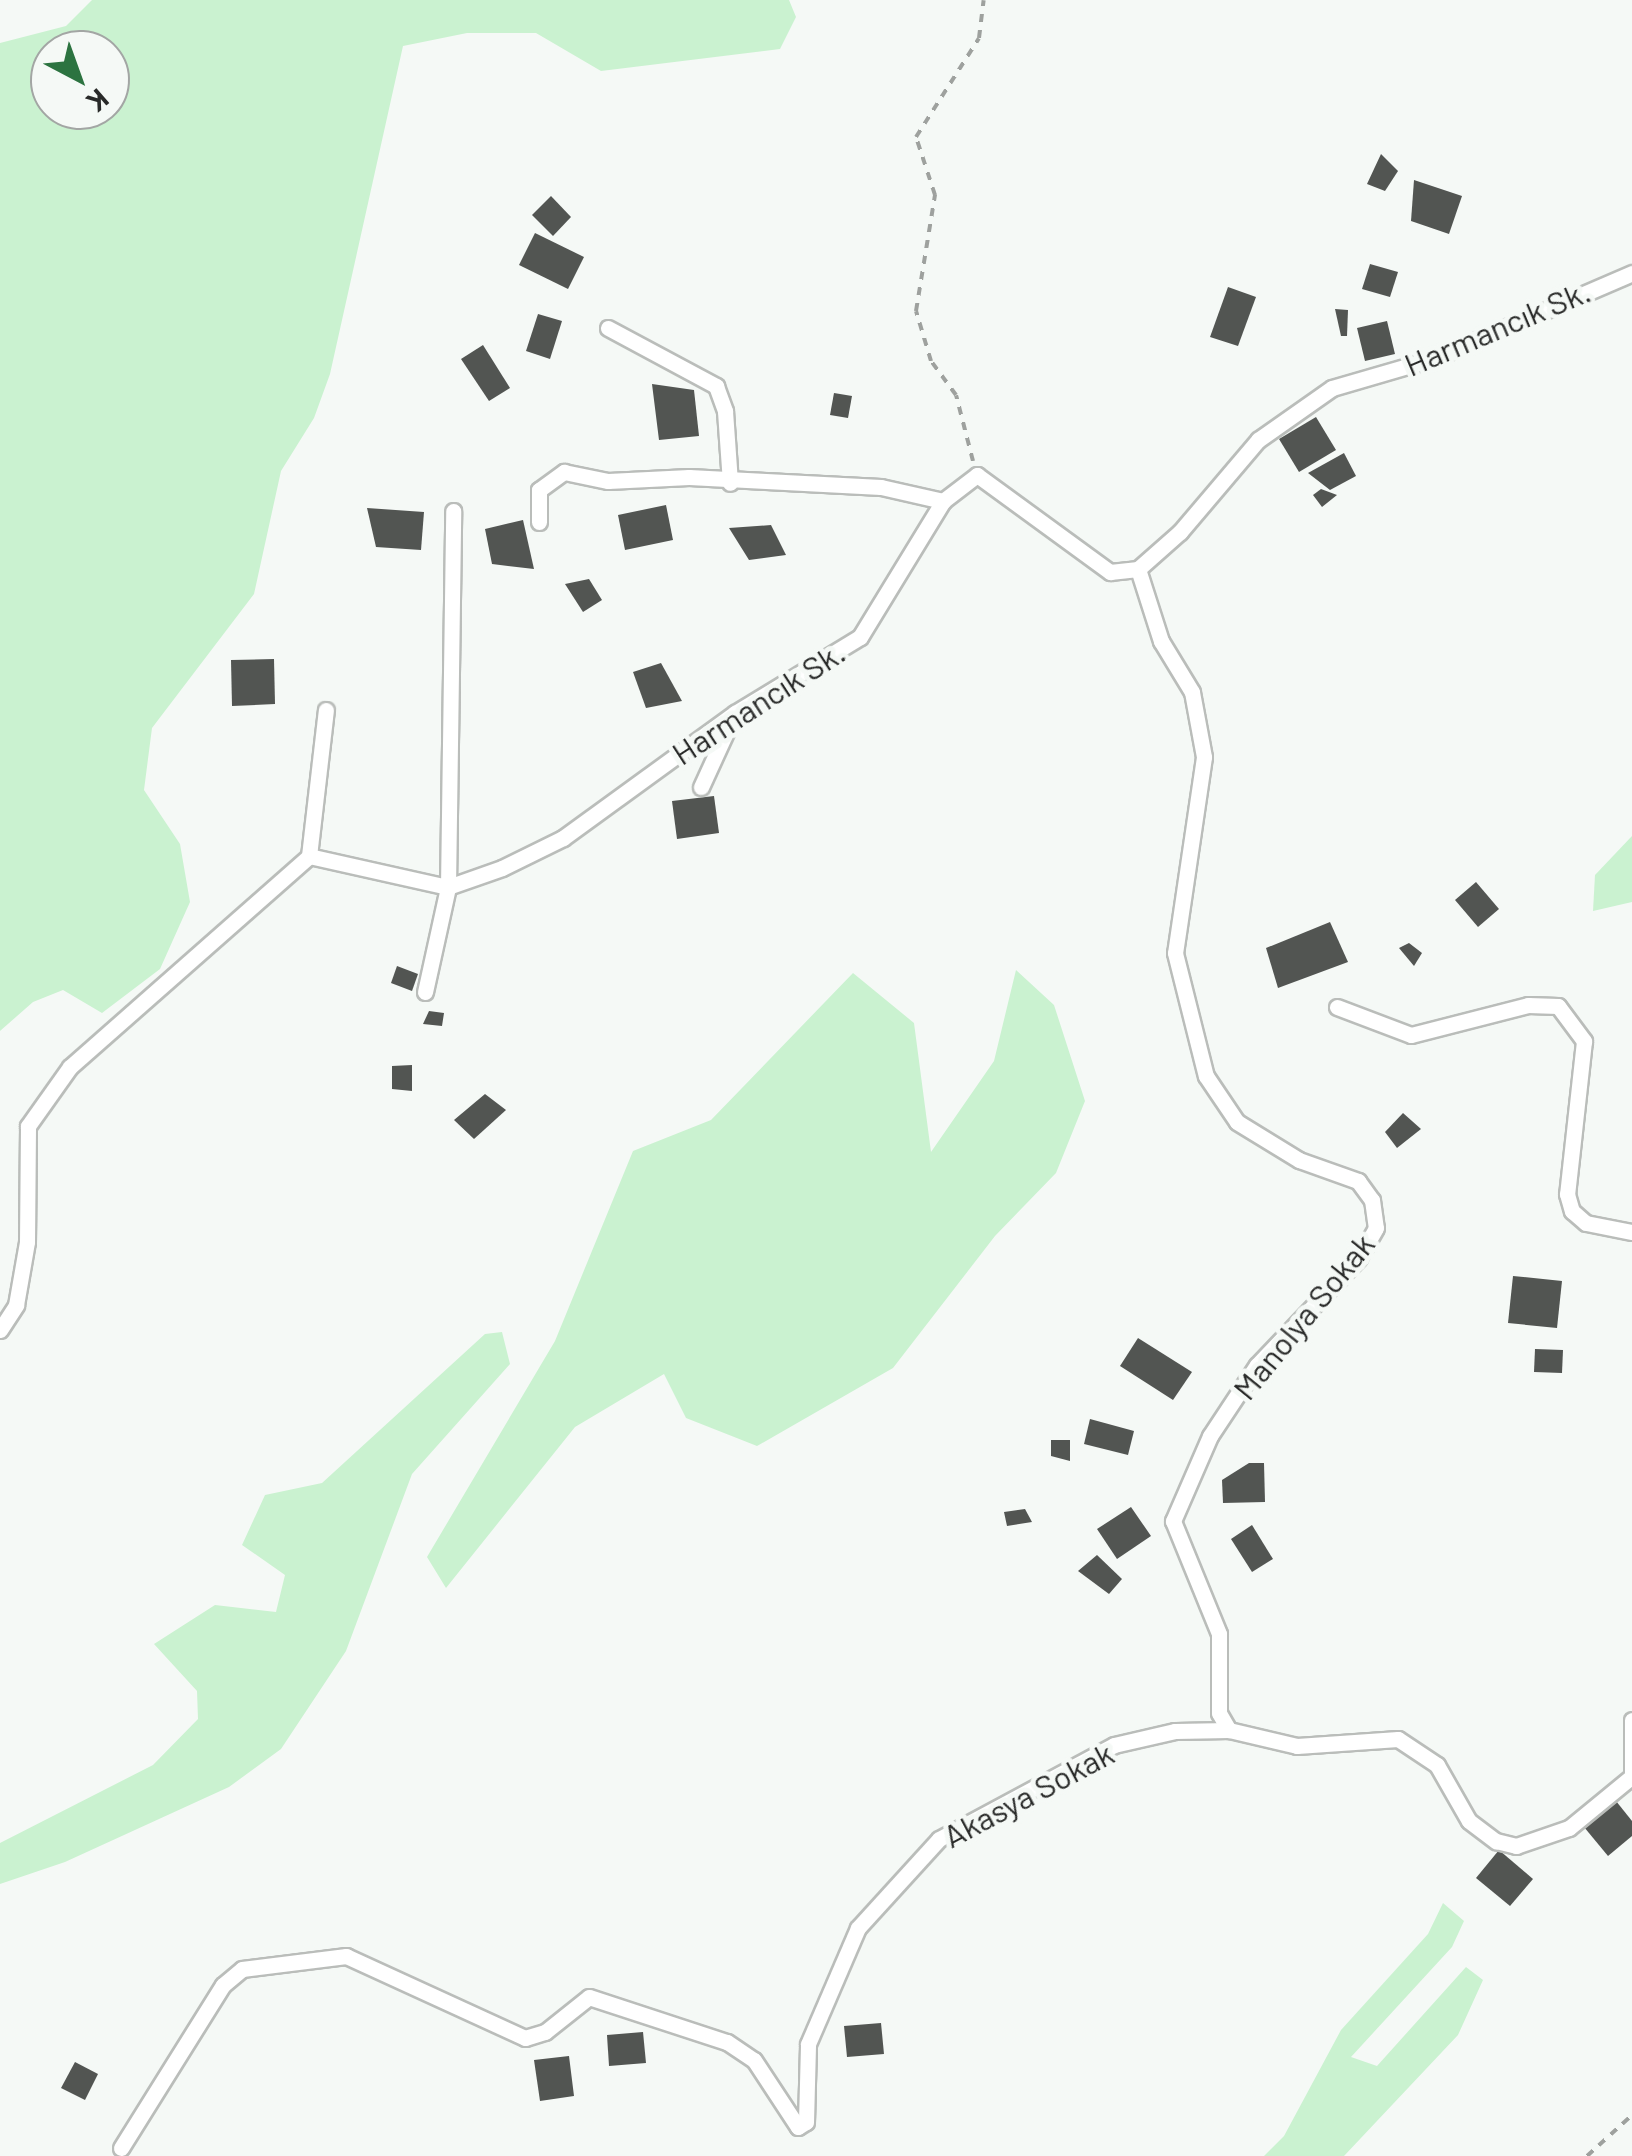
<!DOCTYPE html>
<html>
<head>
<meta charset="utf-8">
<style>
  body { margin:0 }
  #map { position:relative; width:1632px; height:2156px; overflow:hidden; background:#f5f9f6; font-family:Barlow,sans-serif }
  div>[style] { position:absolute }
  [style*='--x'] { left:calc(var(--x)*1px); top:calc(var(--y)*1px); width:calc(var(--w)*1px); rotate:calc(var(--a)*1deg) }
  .green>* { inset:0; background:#caf2d0 }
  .building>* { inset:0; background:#525552 }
  .path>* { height:4px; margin-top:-2px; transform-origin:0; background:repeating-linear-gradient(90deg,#9ea19e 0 8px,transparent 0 16px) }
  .roads { filter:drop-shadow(2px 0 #babdba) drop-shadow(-2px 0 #babdba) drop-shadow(0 2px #babdba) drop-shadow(0 -2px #babdba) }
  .street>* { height:15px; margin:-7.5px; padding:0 7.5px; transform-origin:7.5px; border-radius:7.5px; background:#fff }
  span { translate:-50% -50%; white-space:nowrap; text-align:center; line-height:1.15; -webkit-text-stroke:10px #f5f9f6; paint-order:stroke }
  .street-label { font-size:32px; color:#292a29 }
  .north { position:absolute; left:30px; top:30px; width:100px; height:100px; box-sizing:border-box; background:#f5f9f6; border:2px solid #a3a6a4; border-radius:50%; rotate:139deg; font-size:28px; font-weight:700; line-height:40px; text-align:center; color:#292a29 }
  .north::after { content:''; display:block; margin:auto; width:35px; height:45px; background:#2c7340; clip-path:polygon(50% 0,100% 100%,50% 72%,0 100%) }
</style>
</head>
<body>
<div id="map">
  <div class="green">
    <i style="clip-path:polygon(evenodd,92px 0,789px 0,796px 17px,780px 49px,601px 71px,536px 33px,467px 33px,403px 46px,330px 374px,314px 418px,281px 471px,254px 594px,152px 728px,144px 790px,180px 844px,190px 902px,160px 969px,102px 1013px,63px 990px,33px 1002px,0 1031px,0 43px,66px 26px,92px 0,50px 50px,110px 50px,110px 110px,50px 110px,50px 50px)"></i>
    <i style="clip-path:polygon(1632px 836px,1632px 902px,1593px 911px,1595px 875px)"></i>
    <i style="clip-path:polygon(1016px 970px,1054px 1005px,1085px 1101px,1056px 1173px,995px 1236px,893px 1368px,757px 1446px,686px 1418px,664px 1374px,575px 1427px,446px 1588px,427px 1557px,555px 1341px,633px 1151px,711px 1120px,853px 973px,914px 1023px,931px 1152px,994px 1061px)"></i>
    <i style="clip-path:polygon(502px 1332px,510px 1364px,412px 1474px,346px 1651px,281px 1749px,229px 1787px,65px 1862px,0 1884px,0 1843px,153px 1765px,198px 1719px,197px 1691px,154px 1644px,215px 1605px,276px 1612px,285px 1575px,242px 1545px,265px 1495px,322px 1483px,485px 1334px)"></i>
    <i style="clip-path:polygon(1443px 1903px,1464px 1921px,1452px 1947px,1351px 2057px,1377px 2066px,1466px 1967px,1483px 1980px,1458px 2035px,1344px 2156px,1264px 2156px,1284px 2136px,1341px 2030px,1428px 1934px)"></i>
  </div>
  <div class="building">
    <i style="clip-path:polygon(1381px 154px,1398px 171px,1385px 191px,1367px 184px)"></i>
    <i style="clip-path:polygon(1414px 180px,1462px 196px,1449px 234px,1411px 221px)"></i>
    <i style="clip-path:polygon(551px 196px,571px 217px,553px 236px,532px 215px)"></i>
    <i style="clip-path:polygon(535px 233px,584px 257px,568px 289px,519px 265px)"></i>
    <i style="clip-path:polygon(1370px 264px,1398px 272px,1390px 297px,1362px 289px)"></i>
    <i style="clip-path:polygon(1228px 287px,1256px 297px,1238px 346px,1210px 337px)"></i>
    <i style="clip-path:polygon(1335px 309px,1348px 310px,1347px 336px,1341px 336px)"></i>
    <i style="clip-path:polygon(538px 314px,562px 321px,550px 359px,526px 351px)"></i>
    <i style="clip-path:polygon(1387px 321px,1395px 354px,1365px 361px,1357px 328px)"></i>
    <i style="clip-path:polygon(483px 345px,510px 388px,489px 401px,461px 359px)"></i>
    <i style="clip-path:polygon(652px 384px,694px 390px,699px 436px,659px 440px)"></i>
    <i style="clip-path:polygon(834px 393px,852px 396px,848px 418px,830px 415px)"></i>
    <i style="clip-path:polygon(1316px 417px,1336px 450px,1299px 472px,1279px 439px)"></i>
    <i style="clip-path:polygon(1344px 453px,1356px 476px,1330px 490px,1308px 473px)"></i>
    <i style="clip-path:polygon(1321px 489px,1337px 495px,1322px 507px,1313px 495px)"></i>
    <i style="clip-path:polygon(666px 505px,673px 540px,625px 550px,618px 515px)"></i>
    <i style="clip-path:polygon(367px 508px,424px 512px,421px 550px,376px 547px)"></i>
    <i style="clip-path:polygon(523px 520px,534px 569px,492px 564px,485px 529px)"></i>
    <i style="clip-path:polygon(771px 525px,786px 555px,749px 560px,729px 528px)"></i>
    <i style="clip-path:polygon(589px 579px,602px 600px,583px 612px,565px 584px)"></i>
    <i style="clip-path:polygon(274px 659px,275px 704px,232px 706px,231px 660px)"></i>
    <i style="clip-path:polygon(661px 663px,682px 701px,646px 708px,633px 672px)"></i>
    <i style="clip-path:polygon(714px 796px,719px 833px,677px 839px,672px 801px)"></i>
    <i style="clip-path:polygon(1476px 882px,1499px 909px,1478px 927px,1455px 900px)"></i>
    <i style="clip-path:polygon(1330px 922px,1348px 962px,1278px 988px,1266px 948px)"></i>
    <i style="clip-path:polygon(1409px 943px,1422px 953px,1414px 966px,1399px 948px)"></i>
    <i style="clip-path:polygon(397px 966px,418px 974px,412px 991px,391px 983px)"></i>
    <i style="clip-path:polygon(429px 1011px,444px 1013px,442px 1026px,423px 1024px)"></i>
    <i style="clip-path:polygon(412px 1065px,412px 1091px,392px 1089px,392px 1066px)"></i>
    <i style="clip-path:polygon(485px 1094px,506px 1110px,474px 1139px,454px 1120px)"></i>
    <i style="clip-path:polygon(1403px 1113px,1421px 1129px,1397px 1148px,1385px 1132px)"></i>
    <i style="clip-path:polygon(1513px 1276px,1562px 1281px,1557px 1328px,1508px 1323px)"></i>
    <i style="clip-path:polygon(1138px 1338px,1192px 1372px,1173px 1400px,1120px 1366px)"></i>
    <i style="clip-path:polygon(1535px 1349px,1563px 1350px,1562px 1373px,1534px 1372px)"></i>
    <i style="clip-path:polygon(1090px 1419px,1134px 1431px,1128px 1455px,1084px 1444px)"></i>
    <i style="clip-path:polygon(1051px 1440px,1070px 1440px,1070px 1461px,1051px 1456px)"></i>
    <i style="clip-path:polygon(1249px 1463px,1264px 1463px,1265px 1502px,1223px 1503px,1222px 1480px)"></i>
    <i style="clip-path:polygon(1131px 1507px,1151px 1536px,1117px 1559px,1097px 1529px)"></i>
    <i style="clip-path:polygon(1025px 1509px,1032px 1522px,1007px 1526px,1004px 1512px)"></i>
    <i style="clip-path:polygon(1252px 1525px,1273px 1559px,1252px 1572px,1231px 1539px)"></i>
    <i style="clip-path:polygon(1097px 1555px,1122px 1579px,1109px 1594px,1078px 1571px)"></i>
    <i style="clip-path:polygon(1616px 1801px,1632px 1821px,1632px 1836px,1608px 1856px,1584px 1827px)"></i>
    <i style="clip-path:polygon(1499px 1850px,1533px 1879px,1510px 1906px,1476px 1878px)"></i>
    <i style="clip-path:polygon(881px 2023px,884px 2054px,847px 2057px,844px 2026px)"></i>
    <i style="clip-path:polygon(643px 2032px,646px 2063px,609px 2066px,607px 2035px)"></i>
    <i style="clip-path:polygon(569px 2056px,574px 2096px,540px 2101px,534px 2060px)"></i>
    <i style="clip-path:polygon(75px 2062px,98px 2074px,85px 2100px,61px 2088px)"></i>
  </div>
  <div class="path">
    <i style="--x:973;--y:461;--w:68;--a:-104.4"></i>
    <i style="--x:956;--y:395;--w:42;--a:-126.3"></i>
    <i style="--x:931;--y:361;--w:52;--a:-106.7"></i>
    <i style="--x:916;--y:311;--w:118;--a:-80.7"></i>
    <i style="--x:935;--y:195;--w:61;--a:-108.1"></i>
    <i style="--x:916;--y:137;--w:117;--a:-57.5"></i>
    <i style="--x:979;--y:38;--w:38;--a:-83"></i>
    <i style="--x:1587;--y:2156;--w:61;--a:-42.3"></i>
  </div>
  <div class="roads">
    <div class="street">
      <i style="--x:608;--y:328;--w:123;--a:28.2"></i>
      <i style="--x:716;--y:386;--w:27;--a:70"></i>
      <i style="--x:725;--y:411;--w:72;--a:86"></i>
      <i style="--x:539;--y:522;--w:32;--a:-90"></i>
      <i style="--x:539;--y:490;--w:31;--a:-36"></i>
      <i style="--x:564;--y:472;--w:45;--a:11.6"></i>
      <i style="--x:608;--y:481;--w:81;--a:-2.8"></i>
      <i style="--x:689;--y:477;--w:192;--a:3"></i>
      <i style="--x:881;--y:487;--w:64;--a:12.7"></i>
      <i style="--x:1138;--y:569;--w:76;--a:72.3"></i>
      <i style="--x:1161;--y:641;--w:60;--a:58.7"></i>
      <i style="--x:1192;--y:692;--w:66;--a:79.5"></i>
      <i style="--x:1204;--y:757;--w:198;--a:98.4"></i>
      <i style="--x:1175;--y:953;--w:127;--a:75.9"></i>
      <i style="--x:1206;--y:1076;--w:55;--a:56"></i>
      <i style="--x:1237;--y:1122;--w:73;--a:31.5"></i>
      <i style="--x:1299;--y:1160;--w:63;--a:19.6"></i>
      <i style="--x:1358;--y:1181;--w:24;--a:54"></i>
      <i style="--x:1372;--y:1200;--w:28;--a:82"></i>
      <i style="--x:1376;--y:1228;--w:34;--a:120"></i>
      <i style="--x:1359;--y:1258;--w:148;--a:133.6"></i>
      <i style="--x:1257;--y:1365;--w:85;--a:123.5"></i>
      <i style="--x:1210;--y:1436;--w:93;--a:113.5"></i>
      <i style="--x:1173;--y:1521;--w:122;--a:67.8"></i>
      <i style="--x:1219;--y:1634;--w:79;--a:90"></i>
      <i style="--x:1219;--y:1713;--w:20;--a:60"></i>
      <i style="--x:701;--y:787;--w:77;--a:-65.4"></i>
      <i style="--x:309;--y:856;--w:147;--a:-83.4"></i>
      <i style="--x:425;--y:992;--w:107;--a:-77.6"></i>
      <i style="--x:448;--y:887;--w:376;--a:-89.2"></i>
      <i style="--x:1337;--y:1007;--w:79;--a:20.7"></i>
      <i style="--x:1411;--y:1035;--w:121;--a:-14.4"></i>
      <i style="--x:1528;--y:1005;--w:30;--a:2"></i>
      <i style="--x:1558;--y:1006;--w:44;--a:53.4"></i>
      <i style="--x:1584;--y:1041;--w:154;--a:96.3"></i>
      <i style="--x:1567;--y:1194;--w:18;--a:74"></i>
      <i style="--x:1572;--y:1211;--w:18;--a:41"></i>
      <i style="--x:1586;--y:1223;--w:47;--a:11.1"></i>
      <i style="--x:0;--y:1330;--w:30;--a:-57"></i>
      <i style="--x:16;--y:1305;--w:64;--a:-80.1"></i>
      <i style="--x:27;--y:1242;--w:116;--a:-89.5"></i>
      <i style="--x:28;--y:1126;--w:72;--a:-54.6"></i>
      <i style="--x:70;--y:1067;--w:319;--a:-41.4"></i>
      <i style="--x:309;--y:856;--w:142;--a:12.6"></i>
      <i style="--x:448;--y:887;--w:57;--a:-19.4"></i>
      <i style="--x:502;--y:868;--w:68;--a:-26.2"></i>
      <i style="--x:563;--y:838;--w:213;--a:-36"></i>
      <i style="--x:735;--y:713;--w:146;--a:-31.3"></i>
      <i style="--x:860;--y:637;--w:159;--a:-58.6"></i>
      <i style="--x:943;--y:501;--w:43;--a:-37.4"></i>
      <i style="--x:977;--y:475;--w:165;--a:36.1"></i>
      <i style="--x:1110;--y:572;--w:28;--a:-6"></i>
      <i style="--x:1138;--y:569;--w:56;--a:-41.4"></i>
      <i style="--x:1180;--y:532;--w:121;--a:-49.7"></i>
      <i style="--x:1258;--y:440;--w:90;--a:-35.1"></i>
      <i style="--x:1332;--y:388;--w:107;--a:-16.2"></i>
      <i style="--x:1435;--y:358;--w:215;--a:-23.3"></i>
      <i style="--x:1632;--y:1720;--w:59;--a:90"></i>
      <i style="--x:121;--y:2148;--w:192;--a:-58"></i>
      <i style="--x:223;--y:1985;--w:25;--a:-40"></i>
      <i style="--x:242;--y:1969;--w:105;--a:-7.1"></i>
      <i style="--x:346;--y:1956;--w:197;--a:24.6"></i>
      <i style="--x:525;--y:2038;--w:21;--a:-17"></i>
      <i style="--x:545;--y:2032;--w:56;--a:-38.5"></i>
      <i style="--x:589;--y:1997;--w:145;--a:18.1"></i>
      <i style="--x:727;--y:2042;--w:32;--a:34"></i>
      <i style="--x:754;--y:2060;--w:80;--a:56.7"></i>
      <i style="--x:798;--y:2127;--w:9;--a:-32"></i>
      <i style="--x:806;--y:2122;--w:78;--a:-88.5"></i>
      <i style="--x:808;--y:2044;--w:126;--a:-66.7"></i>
      <i style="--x:858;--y:1928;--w:120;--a:-47.7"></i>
      <i style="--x:939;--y:1839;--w:199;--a:-28.2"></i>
      <i style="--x:1114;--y:1745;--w:63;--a:-12.9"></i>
      <i style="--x:1175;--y:1731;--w:54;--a:-1.1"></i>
      <i style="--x:1229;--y:1730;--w:70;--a:13.2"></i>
      <i style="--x:1297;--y:1746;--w:101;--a:-4"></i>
      <i style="--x:1398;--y:1739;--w:47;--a:33.7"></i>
      <i style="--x:1437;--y:1765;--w:64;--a:60.3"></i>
      <i style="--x:1469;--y:1821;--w:34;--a:37"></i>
      <i style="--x:1496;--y:1841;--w:21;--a:14"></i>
      <i style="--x:1516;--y:1846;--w:56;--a:-18.8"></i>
      <i style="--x:1569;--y:1828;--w:80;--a:-39.4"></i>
    </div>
  </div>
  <div class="street-label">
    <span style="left:1497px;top:327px;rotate:-23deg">Harmancık Sk.</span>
    <span style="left:758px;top:702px;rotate:-33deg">Harmancık Sk.</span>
    <span style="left:1303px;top:1316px;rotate:-51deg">Manolya Sokak</span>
    <span style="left:1028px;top:1794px;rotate:-28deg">Akasya Sokak</span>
  </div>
  <div class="north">K</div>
</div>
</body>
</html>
